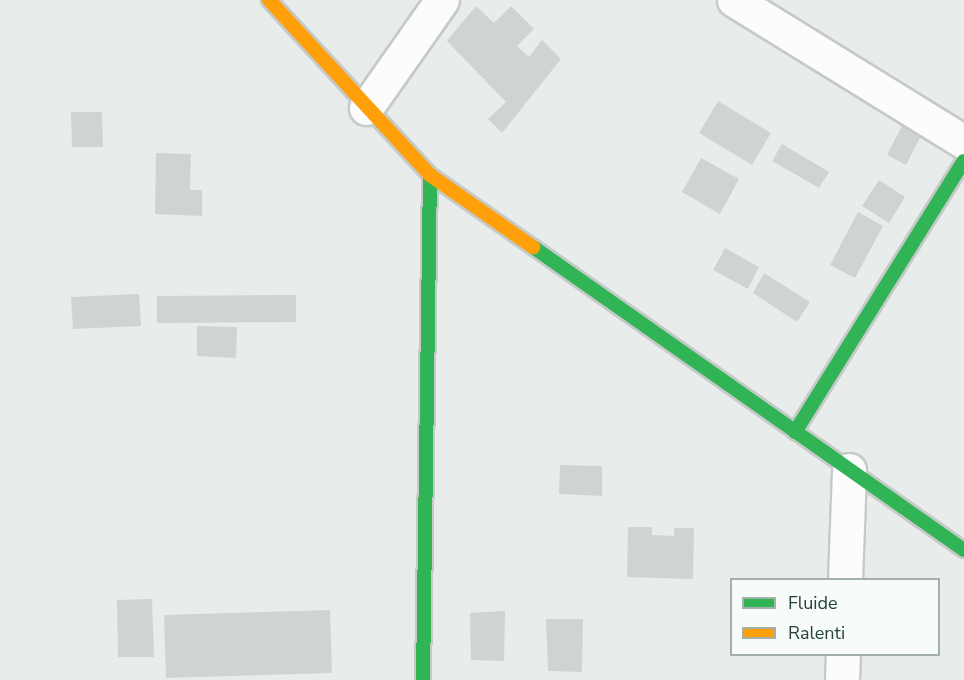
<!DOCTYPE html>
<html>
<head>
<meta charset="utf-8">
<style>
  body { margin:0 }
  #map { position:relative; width:964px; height:680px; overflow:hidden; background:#e8edeb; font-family:"Nunito Sans",sans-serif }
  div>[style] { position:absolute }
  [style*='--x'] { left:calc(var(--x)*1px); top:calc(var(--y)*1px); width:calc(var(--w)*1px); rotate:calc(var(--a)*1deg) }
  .building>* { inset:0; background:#cfd4d2 }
  .roads { filter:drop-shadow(2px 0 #c5cac8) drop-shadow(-2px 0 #c5cac8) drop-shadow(0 2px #c5cac8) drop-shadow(0 -2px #c5cac8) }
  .street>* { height:33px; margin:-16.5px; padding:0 16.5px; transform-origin:16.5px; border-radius:16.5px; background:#fcfcfc }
  .fast>* { height:14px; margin:-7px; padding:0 7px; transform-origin:7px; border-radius:7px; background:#30b455 }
  .slow>* { height:14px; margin:-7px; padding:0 7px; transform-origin:7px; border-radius:7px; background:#ff9f0a }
  span { translate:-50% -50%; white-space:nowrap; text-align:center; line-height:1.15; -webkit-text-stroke:5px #f7fbf9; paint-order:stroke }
  .legend { position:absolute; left:730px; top:578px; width:210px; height:78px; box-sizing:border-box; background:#f7fbf9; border:2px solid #a3b1ad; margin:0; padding:8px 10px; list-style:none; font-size:18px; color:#24423a }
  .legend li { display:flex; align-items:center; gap:12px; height:30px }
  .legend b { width:30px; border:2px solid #a3b1ad }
</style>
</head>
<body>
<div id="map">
  <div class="building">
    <i style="clip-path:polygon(476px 6px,494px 23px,511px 6px,534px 29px,517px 46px,529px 57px,542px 40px,561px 59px,502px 133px,488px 119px,506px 102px,447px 41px)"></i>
    <i style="clip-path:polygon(718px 101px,771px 133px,752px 165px,699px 133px)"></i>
    <i style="clip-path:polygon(71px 112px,102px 112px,103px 147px,72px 147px)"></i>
    <i style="clip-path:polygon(906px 118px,925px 128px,906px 165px,887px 155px)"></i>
    <i style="clip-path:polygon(782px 144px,829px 172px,819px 188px,772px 161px)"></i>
    <i style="clip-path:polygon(156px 153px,191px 154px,190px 190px,202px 190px,202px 216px,155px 214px)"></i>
    <i style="clip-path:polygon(701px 158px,739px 179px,720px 214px,682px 192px)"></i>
    <i style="clip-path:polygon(879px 180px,905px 197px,889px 223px,862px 206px)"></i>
    <i style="clip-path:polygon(858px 212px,883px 226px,855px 278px,830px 265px)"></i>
    <i style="clip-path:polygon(725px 248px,759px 267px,748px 289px,713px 270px)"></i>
    <i style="clip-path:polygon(764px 273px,810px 302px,797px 322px,753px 293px)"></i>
    <i style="clip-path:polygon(139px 294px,141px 326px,73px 329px,71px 297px)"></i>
    <i style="clip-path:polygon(296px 295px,296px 322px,157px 323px,157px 296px)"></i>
    <i style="clip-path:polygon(197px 326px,237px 327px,236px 358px,197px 356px)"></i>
    <i style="clip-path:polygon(560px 465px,602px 466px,602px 496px,559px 494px)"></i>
    <i style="clip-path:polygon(628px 527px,652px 527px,652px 535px,674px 536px,674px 528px,694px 528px,693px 579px,627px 577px)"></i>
    <i style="clip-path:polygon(152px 599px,154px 657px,118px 657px,117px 600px)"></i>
    <i style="clip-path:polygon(330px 610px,332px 673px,166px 678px,164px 615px)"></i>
    <i style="clip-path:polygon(505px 611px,504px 661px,471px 660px,470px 613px)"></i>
    <i style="clip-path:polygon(546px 619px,583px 619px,582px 672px,548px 671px)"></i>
  </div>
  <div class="roads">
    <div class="street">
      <i style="--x:734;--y:0;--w:270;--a:31.7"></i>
      <i style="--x:366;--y:108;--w:132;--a:-54.9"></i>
      <i style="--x:845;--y:580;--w:110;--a:-87.9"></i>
      <i style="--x:842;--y:680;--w:26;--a:-88"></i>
    </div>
    <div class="fast">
      <i style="--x:533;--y:247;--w:527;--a:35.11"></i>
      <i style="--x:795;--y:432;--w:319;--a:-58.1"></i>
      <i style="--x:423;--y:680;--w:505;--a:-89.21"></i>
    </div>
    <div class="slow">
      <i style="--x:269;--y:0;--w:238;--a:47.4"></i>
      <i style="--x:430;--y:175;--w:126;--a:35"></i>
    </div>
  </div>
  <ul class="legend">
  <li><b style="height:8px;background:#30b455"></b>Fluide</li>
  <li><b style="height:8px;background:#ff9f0a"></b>Ralenti</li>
  </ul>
</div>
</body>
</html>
